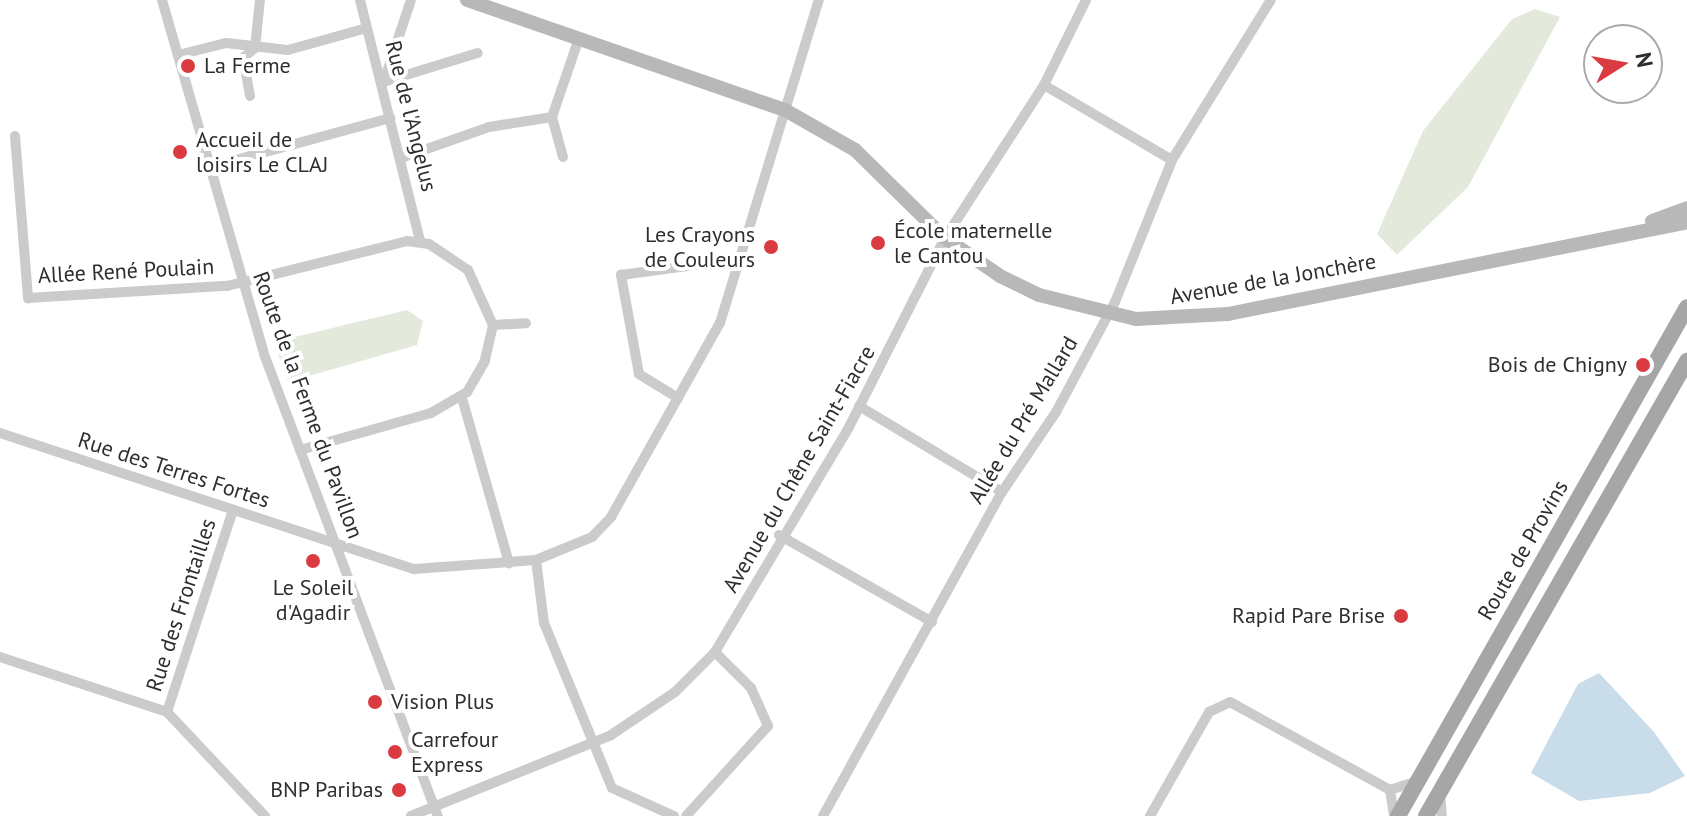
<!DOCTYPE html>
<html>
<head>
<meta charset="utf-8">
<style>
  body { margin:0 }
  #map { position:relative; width:1687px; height:816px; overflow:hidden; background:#fff; font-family:"PT Sans",sans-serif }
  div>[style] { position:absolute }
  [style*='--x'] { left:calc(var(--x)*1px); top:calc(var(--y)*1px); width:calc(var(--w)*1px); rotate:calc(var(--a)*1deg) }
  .green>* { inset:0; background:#e3eadc }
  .water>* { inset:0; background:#c9dce9 }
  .minor>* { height:10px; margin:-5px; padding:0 5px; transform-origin:5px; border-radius:5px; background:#cbcbcb }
  .secondary>* { height:14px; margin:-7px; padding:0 7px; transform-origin:7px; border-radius:7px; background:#b8b8b8 }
  .primary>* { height:16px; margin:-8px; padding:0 8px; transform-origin:8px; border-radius:8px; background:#a6a6a6 }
  .dots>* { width:22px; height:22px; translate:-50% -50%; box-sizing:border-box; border:4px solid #fff; border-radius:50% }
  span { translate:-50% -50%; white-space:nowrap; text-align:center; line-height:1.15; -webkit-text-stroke:8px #fff; paint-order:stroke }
  .poi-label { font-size:22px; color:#2e2e2e }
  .left { translate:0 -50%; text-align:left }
  .right { translate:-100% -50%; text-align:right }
  .street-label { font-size:22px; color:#2e2e2e }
  .north { position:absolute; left:1583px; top:24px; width:80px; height:80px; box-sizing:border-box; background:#fff; border:2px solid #ababab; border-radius:50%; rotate:79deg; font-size:22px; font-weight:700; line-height:32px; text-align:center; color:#2e2e2e }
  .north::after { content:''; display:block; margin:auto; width:28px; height:36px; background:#d93b41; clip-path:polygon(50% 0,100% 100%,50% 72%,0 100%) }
</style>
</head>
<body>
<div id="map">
  <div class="green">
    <i style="clip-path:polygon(1535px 9px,1560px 17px,1468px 187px,1397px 255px,1377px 234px,1423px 131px,1512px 19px)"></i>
    <i style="clip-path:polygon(407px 310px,423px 321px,417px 345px,288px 382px,274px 342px)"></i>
  </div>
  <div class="water">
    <i style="clip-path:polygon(1599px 673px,1654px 732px,1685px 776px,1650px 793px,1579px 801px,1531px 773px,1578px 684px)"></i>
  </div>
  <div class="minor">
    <i style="--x:162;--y:0;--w:368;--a:73.9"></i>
    <i style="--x:264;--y:354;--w:494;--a:69.4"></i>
    <i style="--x:360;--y:0;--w:248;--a:76"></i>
    <i style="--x:178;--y:55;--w:49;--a:-14"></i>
    <i style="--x:226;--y:43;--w:62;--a:6.4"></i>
    <i style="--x:288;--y:50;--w:82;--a:-15.6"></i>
    <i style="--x:384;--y:81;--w:85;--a:-71.6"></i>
    <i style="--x:383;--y:82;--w:99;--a:-17"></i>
    <i style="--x:1044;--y:85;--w:148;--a:30.4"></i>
    <i style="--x:250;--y:96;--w:39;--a:-100"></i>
    <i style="--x:243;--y:58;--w:16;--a:-40"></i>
    <i style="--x:255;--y:48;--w:48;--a:-84.1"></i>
    <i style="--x:15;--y:136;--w:163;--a:85.4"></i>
    <i style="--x:28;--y:298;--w:199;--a:-3.5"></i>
    <i style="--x:227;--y:286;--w:186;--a:-14"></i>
    <i style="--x:407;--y:241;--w:22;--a:8"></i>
    <i style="--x:429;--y:244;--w:47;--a:33.7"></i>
    <i style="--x:468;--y:270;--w:60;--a:65.6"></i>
    <i style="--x:493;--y:325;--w:37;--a:103"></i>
    <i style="--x:485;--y:361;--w:36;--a:120"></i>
    <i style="--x:467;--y:392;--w:42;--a:149.7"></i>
    <i style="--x:431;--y:413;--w:136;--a:164.2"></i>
    <i style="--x:563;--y:157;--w:41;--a:-105.4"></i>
    <i style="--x:552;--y:117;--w:83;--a:-71.1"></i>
    <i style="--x:401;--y:158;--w:93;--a:-19.4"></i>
    <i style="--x:489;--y:127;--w:64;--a:-9"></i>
    <i style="--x:210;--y:167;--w:187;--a:-15.2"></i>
    <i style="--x:493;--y:325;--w:33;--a:-3"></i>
    <i style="--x:462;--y:398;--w:172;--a:74.1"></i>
    <i style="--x:678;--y:398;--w:46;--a:-148.4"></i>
    <i style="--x:639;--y:374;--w:101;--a:-100.3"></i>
    <i style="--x:621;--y:275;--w:119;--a:-7.7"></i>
    <i style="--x:859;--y:406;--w:167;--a:31"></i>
    <i style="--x:0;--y:433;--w:436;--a:18.2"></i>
    <i style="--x:414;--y:569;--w:122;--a:-4.2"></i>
    <i style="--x:536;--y:560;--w:61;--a:-22.3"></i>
    <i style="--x:592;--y:537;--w:28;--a:-46"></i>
    <i style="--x:611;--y:517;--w:223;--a:-60.7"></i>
    <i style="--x:720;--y:323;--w:338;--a:-73"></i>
    <i style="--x:779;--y:535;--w:176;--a:29.6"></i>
    <i style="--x:536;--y:560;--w:64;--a:82.8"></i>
    <i style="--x:544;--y:623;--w:178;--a:67.6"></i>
    <i style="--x:612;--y:788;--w:68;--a:24.3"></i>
    <i style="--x:0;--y:657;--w:176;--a:18.2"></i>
    <i style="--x:167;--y:712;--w:143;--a:46.7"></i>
    <i style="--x:167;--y:712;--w:213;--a:-71.9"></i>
    <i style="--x:1390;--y:790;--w:29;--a:-18"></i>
    <i style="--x:1440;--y:794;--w:22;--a:85"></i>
    <i style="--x:411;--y:816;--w:216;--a:-22"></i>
    <i style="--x:611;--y:735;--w:77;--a:-33.9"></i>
    <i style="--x:675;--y:692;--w:57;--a:-45"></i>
    <i style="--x:715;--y:652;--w:262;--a:-59.2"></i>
    <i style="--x:849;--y:427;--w:212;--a:-63.1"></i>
    <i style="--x:945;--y:238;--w:182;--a:-57.1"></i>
    <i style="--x:1044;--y:85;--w:95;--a:-63.7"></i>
    <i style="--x:686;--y:816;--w:122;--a:-47.7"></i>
    <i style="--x:768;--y:726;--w:42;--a:-114.1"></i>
    <i style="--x:751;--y:688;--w:51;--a:-135"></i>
    <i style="--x:823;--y:816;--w:370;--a:-61.1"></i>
    <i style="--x:1002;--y:492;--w:97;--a:-56"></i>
    <i style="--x:1056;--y:412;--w:125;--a:-61.8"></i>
    <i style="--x:1115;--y:302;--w:153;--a:-68.1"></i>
    <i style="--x:1172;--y:160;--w:188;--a:-58.3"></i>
    <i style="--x:1150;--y:816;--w:120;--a:-60.4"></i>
    <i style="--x:1209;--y:712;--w:23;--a:-25"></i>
    <i style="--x:1230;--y:702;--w:183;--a:28.8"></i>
    <i style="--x:1390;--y:790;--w:26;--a:81"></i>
  </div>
  <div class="secondary">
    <i style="--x:467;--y:0;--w:336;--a:19.1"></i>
    <i style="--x:785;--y:110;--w:81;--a:29.7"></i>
    <i style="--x:855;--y:150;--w:126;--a:44.4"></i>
    <i style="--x:945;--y:238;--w:67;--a:34.6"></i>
    <i style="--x:1000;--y:276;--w:43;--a:26"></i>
    <i style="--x:1039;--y:295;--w:100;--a:13.9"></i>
    <i style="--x:1136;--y:319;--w:92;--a:-3.1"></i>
    <i style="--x:1228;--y:314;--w:468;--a:-11.3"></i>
    <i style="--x:1652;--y:221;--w:37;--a:-20"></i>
  </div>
  <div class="primary">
    <i style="--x:1398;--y:816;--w:585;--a:-60.41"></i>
    <i style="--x:1426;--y:816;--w:525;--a:-60.16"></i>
  </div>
  <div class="dots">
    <i style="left:188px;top:66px;background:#d93b41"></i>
    <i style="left:180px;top:152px;background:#d93b41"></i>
    <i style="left:878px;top:243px;background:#d93b41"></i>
    <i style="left:771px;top:247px;background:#d93b41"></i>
    <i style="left:1643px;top:365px;background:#d93b41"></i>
    <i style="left:313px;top:561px;background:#d93b41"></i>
    <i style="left:1401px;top:616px;background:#d93b41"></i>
    <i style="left:375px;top:702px;background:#d93b41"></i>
    <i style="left:395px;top:752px;background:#d93b41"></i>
    <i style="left:399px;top:790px;background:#d93b41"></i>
  </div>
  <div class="poi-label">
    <span class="left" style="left:204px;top:66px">La Ferme</span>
    <span class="left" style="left:196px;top:152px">Accueil de<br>loisirs Le CLAJ</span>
    <span class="left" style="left:894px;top:243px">École maternelle<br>le Cantou</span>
    <span class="right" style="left:755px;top:247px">Les Crayons<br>de Couleurs</span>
    <span class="right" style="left:1627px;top:365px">Bois de Chigny</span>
    <span style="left:313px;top:600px">Le Soleil<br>d'Agadir</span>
    <span class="right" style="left:1385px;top:616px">Rapid Pare Brise</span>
    <span class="left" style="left:391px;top:702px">Vision Plus</span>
    <span class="left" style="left:411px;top:752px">Carrefour<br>Express</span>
    <span class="right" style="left:383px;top:790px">BNP Paribas</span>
  </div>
  <div class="street-label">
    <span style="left:411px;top:116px;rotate:76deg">Rue de l'Angelus</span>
    <span style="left:126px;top:271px;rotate:-3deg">Allée René Poulain</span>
    <span style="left:1273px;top:279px;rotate:-10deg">Avenue de la Jonchère</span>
    <span style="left:308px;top:405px;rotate:70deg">Route de la Ferme du Pavillon</span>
    <span style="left:1023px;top:420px;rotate:-59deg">Allée du Pré Mallard</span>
    <span style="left:799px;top:469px;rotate:-60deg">Avenue du Chêne Saint-Fiacre</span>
    <span style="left:174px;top:470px;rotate:18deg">Rue des Terres Fortes</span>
    <span style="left:1523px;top:550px;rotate:-60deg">Route de Provins</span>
    <span style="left:181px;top:605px;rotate:-72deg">Rue des Frontailles</span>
  </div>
  <div class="north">N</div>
</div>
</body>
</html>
